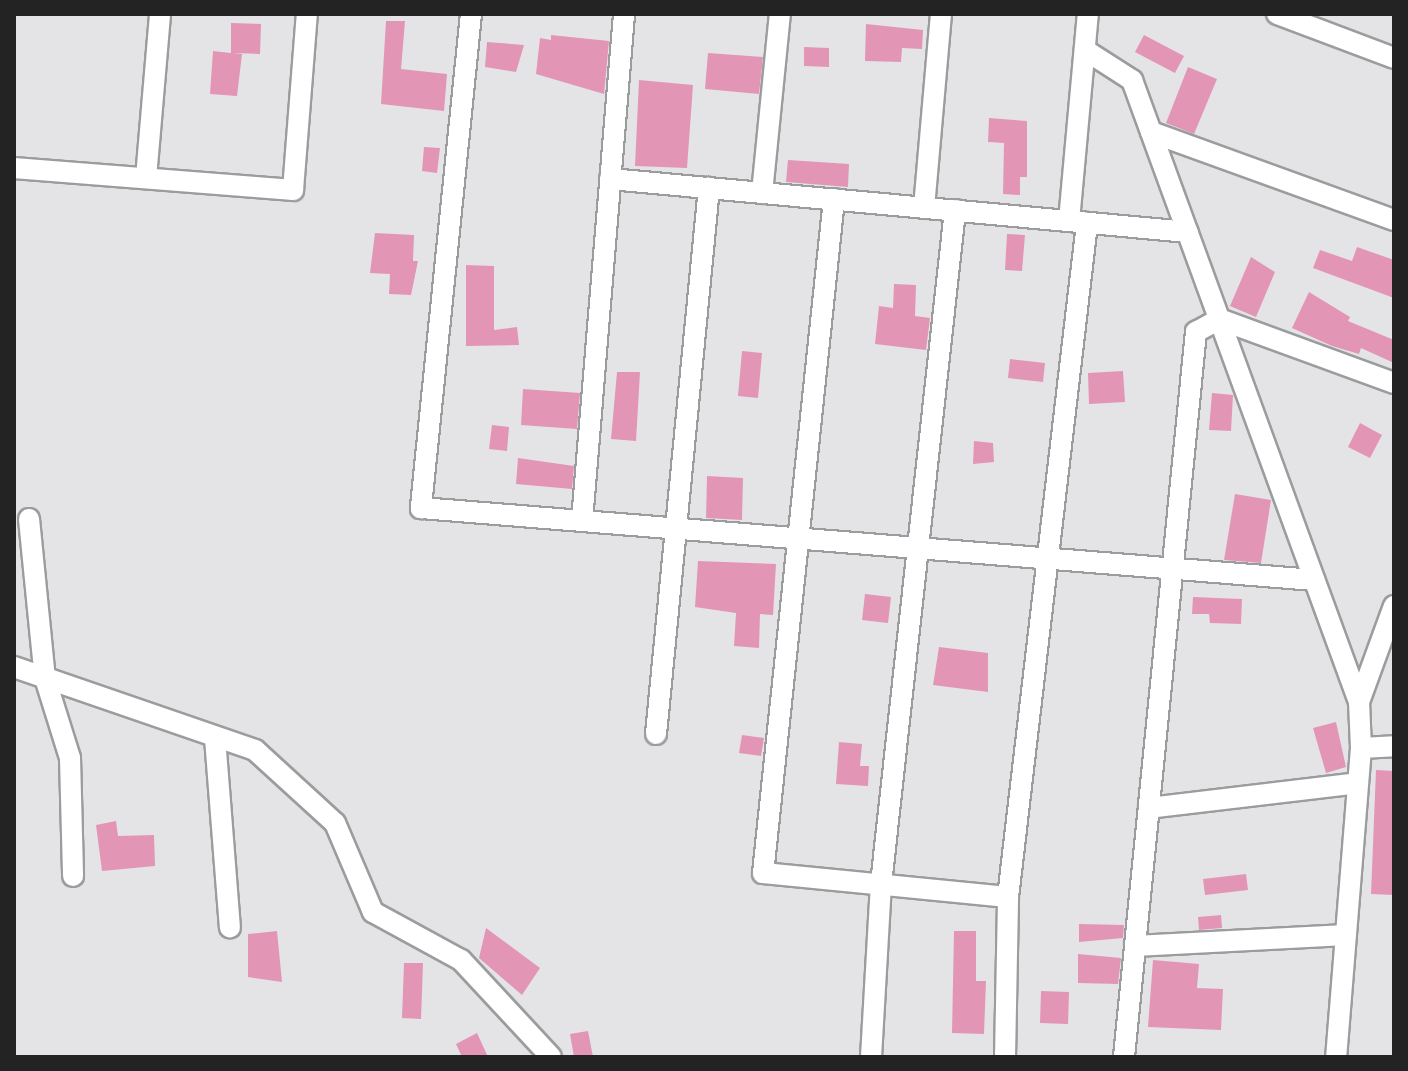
<!DOCTYPE html>
<html>
<head>
<meta charset="utf-8">
<style>
  body { margin:0 }
  #map { position:relative; width:1408px; height:1071px; overflow:hidden; background:#e4e4e7; font-family:"Golos Text",sans-serif }
  div>[style] { position:absolute }
  [style*='--x'] { left:calc(var(--x)*1px); top:calc(var(--y)*1px); width:calc(var(--w)*1px); rotate:calc(var(--a)*1deg) }
  .building>* { inset:0; background:#e395b6 }
  .roads { filter:drop-shadow(2px 0 #9b9c9e) drop-shadow(-2px 0 #9b9c9e) drop-shadow(0 2px #9b9c9e) drop-shadow(0 -2px #9b9c9e) }
  .street>* { height:20px; margin:-10px; padding:0 10px; transform-origin:10px; border-radius:10px; background:#fff }
  span { translate:-50% -50%; white-space:nowrap; text-align:center; line-height:1.15; -webkit-text-stroke:7px #fff; paint-order:stroke }
  .frame { position:absolute; inset:0; border:16px solid #232324; pointer-events:none }
</style>
</head>
<body>
<div id="map">
  <div class="building">
    <i style="clip-path:polygon(386px 21px,405px 21px,401px 69px,447px 74px,444px 111px,381px 104px)"></i>
    <i style="clip-path:polygon(231px 23px,261px 24px,260px 54px,233px 53px,242px 54px,237px 96px,210px 94px,213px 51px,231px 53px)"></i>
    <i style="clip-path:polygon(866px 24px,923px 30px,922px 49px,902px 48px,901px 62px,865px 61px)"></i>
    <i style="clip-path:polygon(551px 35px,609px 41px,604px 94px,536px 74px,540px 38px,551px 40px)"></i>
    <i style="clip-path:polygon(1144px 35px,1184px 56px,1175px 73px,1135px 52px)"></i>
    <i style="clip-path:polygon(487px 42px,524px 45px,516px 72px,485px 67px)"></i>
    <i style="clip-path:polygon(804px 47px,829px 48px,829px 67px,804px 66px)"></i>
    <i style="clip-path:polygon(708px 53px,763px 57px,759px 94px,705px 89px)"></i>
    <i style="clip-path:polygon(1188px 67px,1217px 79px,1194px 134px,1166px 123px)"></i>
    <i style="clip-path:polygon(639px 80px,693px 85px,687px 168px,635px 166px)"></i>
    <i style="clip-path:polygon(989px 118px,1027px 121px,1027px 177px,1020px 177px,1020px 195px,1003px 194px,1004px 143px,988px 142px)"></i>
    <i style="clip-path:polygon(424px 147px,440px 148px,437px 173px,422px 171px)"></i>
    <i style="clip-path:polygon(788px 160px,849px 164px,848px 187px,786px 182px)"></i>
    <i style="clip-path:polygon(375px 233px,414px 235px,413px 261px,418px 261px,411px 295px,389px 294px,390px 274px,370px 273px)"></i>
    <i style="clip-path:polygon(1007px 234px,1025px 235px,1022px 271px,1005px 270px)"></i>
    <i style="clip-path:polygon(1357px 247px,1394px 260px,1394px 298px,1313px 268px,1320px 250px,1352px 261px)"></i>
    <i style="clip-path:polygon(1251px 257px,1275px 272px,1256px 317px,1230px 306px)"></i>
    <i style="clip-path:polygon(466px 265px,494px 266px,494px 330px,517px 327px,519px 345px,466px 346px)"></i>
    <i style="clip-path:polygon(894px 284px,916px 285px,915px 316px,930px 318px,926px 350px,875px 344px,879px 306px,893px 308px)"></i>
    <i style="clip-path:polygon(1309px 292px,1350px 317px,1348px 321px,1394px 340px,1394px 363px,1361px 348px,1359px 354px,1332px 346px,1292px 328px)"></i>
    <i style="clip-path:polygon(742px 351px,762px 353px,758px 398px,738px 396px)"></i>
    <i style="clip-path:polygon(1010px 359px,1045px 363px,1043px 382px,1008px 378px)"></i>
    <i style="clip-path:polygon(1123px 371px,1125px 402px,1089px 404px,1088px 373px)"></i>
    <i style="clip-path:polygon(617px 372px,640px 372px,636px 441px,611px 439px)"></i>
    <i style="clip-path:polygon(523px 389px,580px 393px,577px 429px,521px 425px)"></i>
    <i style="clip-path:polygon(1212px 393px,1233px 395px,1231px 431px,1209px 430px)"></i>
    <i style="clip-path:polygon(1360px 423px,1382px 435px,1370px 458px,1348px 447px)"></i>
    <i style="clip-path:polygon(492px 425px,509px 427px,507px 451px,489px 449px)"></i>
    <i style="clip-path:polygon(974px 441px,993px 443px,994px 462px,973px 464px)"></i>
    <i style="clip-path:polygon(518px 458px,574px 466px,572px 489px,516px 484px)"></i>
    <i style="clip-path:polygon(707px 476px,743px 478px,742px 520px,706px 518px)"></i>
    <i style="clip-path:polygon(1235px 494px,1271px 500px,1261px 563px,1224px 560px)"></i>
    <i style="clip-path:polygon(698px 561px,776px 564px,773px 615px,760px 614px,759px 648px,734px 646px,736px 613px,695px 607px)"></i>
    <i style="clip-path:polygon(865px 594px,891px 597px,888px 623px,862px 620px)"></i>
    <i style="clip-path:polygon(1193px 597px,1242px 599px,1241px 624px,1210px 623px,1209px 614px,1192px 614px)"></i>
    <i style="clip-path:polygon(939px 647px,988px 653px,988px 692px,933px 685px)"></i>
    <i style="clip-path:polygon(1336px 722px,1346px 767px,1326px 773px,1313px 728px)"></i>
    <i style="clip-path:polygon(742px 735px,764px 738px,761px 756px,739px 753px)"></i>
    <i style="clip-path:polygon(839px 742px,862px 744px,860px 766px,869px 766px,868px 786px,836px 784px)"></i>
    <i style="clip-path:polygon(1376px 770px,1394px 771px,1394px 895px,1371px 894px)"></i>
    <i style="clip-path:polygon(116px 821px,118px 836px,154px 835px,155px 866px,102px 871px,96px 825px)"></i>
    <i style="clip-path:polygon(1246px 874px,1248px 890px,1205px 895px,1203px 879px)"></i>
    <i style="clip-path:polygon(1221px 915px,1222px 928px,1199px 930px,1198px 917px)"></i>
    <i style="clip-path:polygon(1079px 924px,1124px 925px,1123px 938px,1079px 942px)"></i>
    <i style="clip-path:polygon(486px 928px,540px 968px,522px 995px,479px 958px)"></i>
    <i style="clip-path:polygon(277px 931px,282px 982px,248px 977px,248px 934px)"></i>
    <i style="clip-path:polygon(954px 931px,976px 931px,976px 981px,986px 981px,984px 1034px,952px 1033px)"></i>
    <i style="clip-path:polygon(1078px 954px,1121px 958px,1118px 984px,1078px 983px)"></i>
    <i style="clip-path:polygon(1153px 960px,1199px 964px,1197px 988px,1223px 989px,1221px 1030px,1148px 1027px)"></i>
    <i style="clip-path:polygon(404px 963px,423px 963px,421px 1019px,402px 1018px)"></i>
    <i style="clip-path:polygon(1041px 991px,1069px 992px,1068px 1024px,1040px 1023px)"></i>
    <i style="clip-path:polygon(588px 1031px,593px 1057px,574px 1057px,570px 1034px)"></i>
    <i style="clip-path:polygon(477px 1033px,488px 1057px,462px 1057px,456px 1044px)"></i>
  </div>
  <div class="roads">
    <div class="street">
      <i style="--x:471;--y:14;--w:497;--a:95.8"></i>
      <i style="--x:421;--y:508;--w:896;--a:4.61"></i>
      <i style="--x:1277;--y:14;--w:125;--a:20.6"></i>
      <i style="--x:1085;--y:50;--w:56;--a:32.6"></i>
      <i style="--x:1132;--y:80;--w:662;--a:69.95"></i>
      <i style="--x:1359;--y:702;--w:46;--a:87.5"></i>
      <i style="--x:1361;--y:748;--w:310;--a:94.6"></i>
      <i style="--x:1151;--y:132;--w:258;--a:19.9"></i>
      <i style="--x:14;--y:168;--w:280;--a:4.5"></i>
      <i style="--x:293;--y:190;--w:177;--a:-85.5"></i>
      <i style="--x:146;--y:178;--w:165;--a:-85.1"></i>
      <i style="--x:610;--y:179;--w:580;--a:5.24"></i>
      <i style="--x:762;--y:193;--w:180;--a:-84.3"></i>
      <i style="--x:834;--y:199;--w:678;--a:96.01"></i>
      <i style="--x:763;--y:873;--w:246;--a:5.6"></i>
      <i style="--x:924;--y:208;--w:195;--a:-85"></i>
      <i style="--x:1069;--y:221;--w:208;--a:-84.8"></i>
      <i style="--x:29;--y:519;--w:160;--a:84.3"></i>
      <i style="--x:45;--y:678;--w:84;--a:72.6"></i>
      <i style="--x:70;--y:758;--w:118;--a:88.5"></i>
      <i style="--x:582;--y:521;--w:509;--a:-85.26"></i>
      <i style="--x:14;--y:667;--w:255;--a:19"></i>
      <i style="--x:255;--y:750;--w:108;--a:42.4"></i>
      <i style="--x:335;--y:823;--w:97;--a:66.9"></i>
      <i style="--x:373;--y:912;--w:100;--a:28.6"></i>
      <i style="--x:461;--y:960;--w:132;--a:47.1"></i>
      <i style="--x:1359;--y:702;--w:102;--a:-70"></i>
      <i style="--x:656;--y:734;--w:549;--a:-84.46"></i>
      <i style="--x:215;--y:738;--w:190;--a:85.5"></i>
      <i style="--x:1361;--y:748;--w:33;--a:-3"></i>
      <i style="--x:1149;--y:808;--w:210;--a:-6.8"></i>
      <i style="--x:1135;--y:946;--w:211;--a:-3"></i>
      <i style="--x:871;--y:1057;--w:173;--a:-86.7"></i>
      <i style="--x:881;--y:884;--w:678;--a:-83.73"></i>
      <i style="--x:1005;--y:1057;--w:160;--a:-88.9"></i>
      <i style="--x:1008;--y:897;--w:679;--a:-83.31"></i>
      <i style="--x:1124;--y:1057;--w:729;--a:-84.33"></i>
      <i style="--x:1196;--y:332;--w:26;--a:-29"></i>
      <i style="--x:1219;--y:319;--w:186;--a:20.1"></i>
    </div>
  </div>
  <div class="frame"></div>
</div>
</body>
</html>
